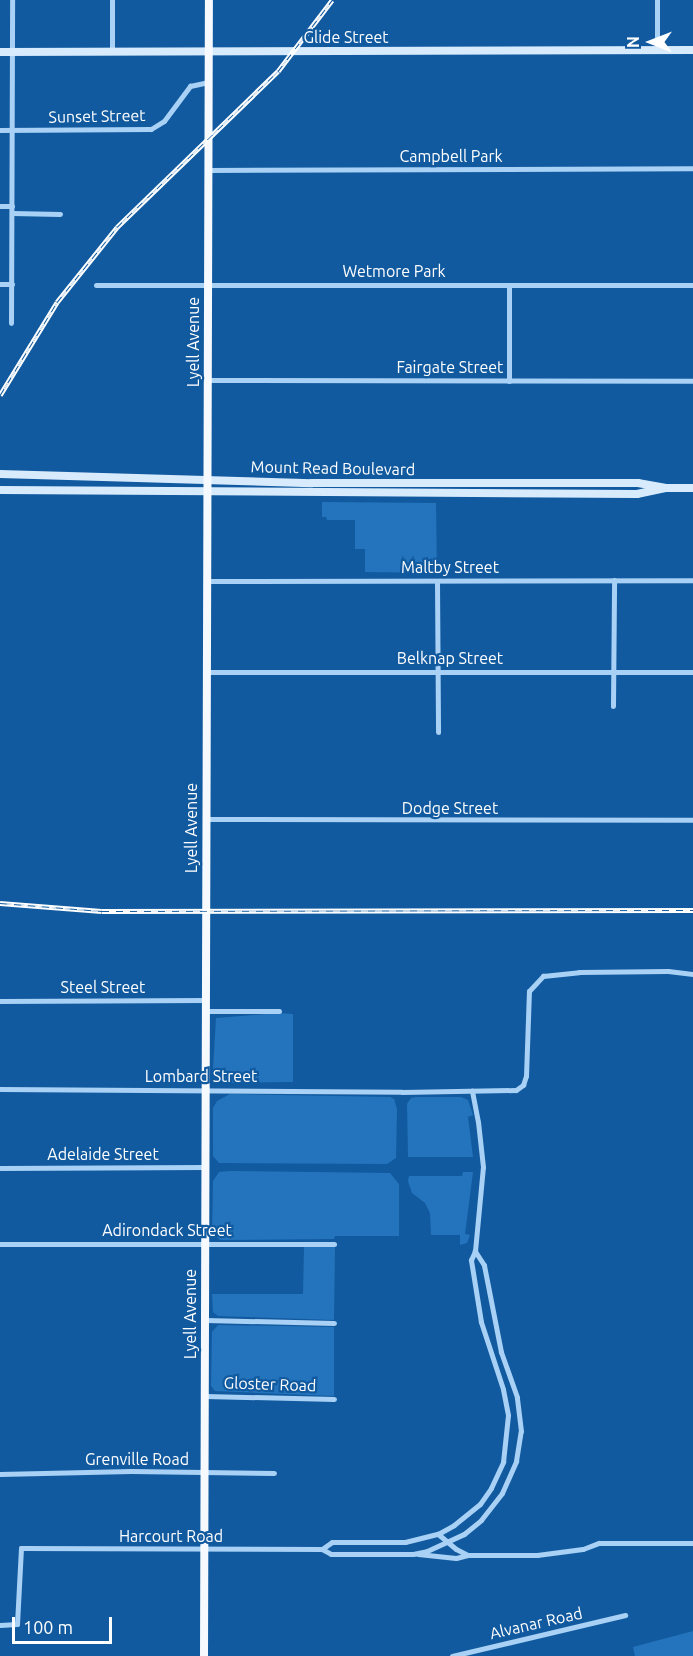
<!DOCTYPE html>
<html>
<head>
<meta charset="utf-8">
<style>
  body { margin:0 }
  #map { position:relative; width:693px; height:1656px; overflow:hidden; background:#115a9f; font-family:Ubuntu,sans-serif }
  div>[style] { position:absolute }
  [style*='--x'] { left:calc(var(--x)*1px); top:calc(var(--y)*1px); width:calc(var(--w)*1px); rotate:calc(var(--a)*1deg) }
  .green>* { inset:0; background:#2474bd }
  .street>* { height:5px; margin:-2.5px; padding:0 2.5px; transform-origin:2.5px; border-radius:2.5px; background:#a8d1f5 }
  .secondary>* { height:8px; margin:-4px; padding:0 4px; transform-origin:4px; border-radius:4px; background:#d8ebfd }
  .primary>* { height:8px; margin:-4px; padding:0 4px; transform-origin:4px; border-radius:4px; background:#f6faff }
  .rail>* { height:4.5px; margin-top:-2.25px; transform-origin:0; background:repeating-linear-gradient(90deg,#115a9f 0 7px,#fff 0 14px); box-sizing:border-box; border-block:2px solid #fff }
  span { translate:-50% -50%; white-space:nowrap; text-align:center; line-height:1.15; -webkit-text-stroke:4.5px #115a9f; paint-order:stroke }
  .street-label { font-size:16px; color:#fff }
  .north { position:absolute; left:621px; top:12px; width:60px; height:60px; -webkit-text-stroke:4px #115a9f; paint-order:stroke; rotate:270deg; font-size:16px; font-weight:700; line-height:24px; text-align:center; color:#fff }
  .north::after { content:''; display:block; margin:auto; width:21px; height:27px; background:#fff; clip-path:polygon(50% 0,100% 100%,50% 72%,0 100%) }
  .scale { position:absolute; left:12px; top:1617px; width:100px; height:27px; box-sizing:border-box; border:3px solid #fff; border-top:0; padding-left:8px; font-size:18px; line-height:21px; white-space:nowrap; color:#fff; -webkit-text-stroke:4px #115a9f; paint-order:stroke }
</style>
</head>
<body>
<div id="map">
  <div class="green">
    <i style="clip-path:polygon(322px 502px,436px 503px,437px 573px,365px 572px,365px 549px,355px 549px,355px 520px,327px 520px,326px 517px,322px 517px)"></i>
    <i style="clip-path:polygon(279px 1013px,293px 1014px,293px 1082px,229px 1083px,218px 1078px,213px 1069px,216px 1018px)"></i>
    <i style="clip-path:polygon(230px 1094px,390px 1097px,394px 1099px,397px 1109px,396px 1158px,387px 1164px,219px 1163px,213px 1156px,213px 1108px,217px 1101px)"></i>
    <i style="clip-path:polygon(416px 1097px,461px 1097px,468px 1100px,473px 1115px,468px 1117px,473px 1157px,408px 1157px,407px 1104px,411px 1098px)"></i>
    <i style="clip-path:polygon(230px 1171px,390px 1173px,399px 1184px,399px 1236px,335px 1236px,334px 1239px,220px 1240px,212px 1233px,213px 1181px,219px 1172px)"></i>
    <i style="clip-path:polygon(463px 1172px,473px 1172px,465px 1234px,470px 1235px,467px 1243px,460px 1245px,460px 1235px,431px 1235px,430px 1213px,425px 1203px,412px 1193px,408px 1181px,409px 1176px,462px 1176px)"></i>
    <i style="clip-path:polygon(304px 1247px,335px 1247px,334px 1320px,218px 1316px,213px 1312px,212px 1294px,303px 1294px)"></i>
    <i style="clip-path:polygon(218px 1325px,334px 1327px,334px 1396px,215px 1391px,211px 1386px,212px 1332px)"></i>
    <i style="clip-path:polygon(693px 1631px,693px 1656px,635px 1656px,633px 1647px)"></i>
  </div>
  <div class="street">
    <i style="--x:657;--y:50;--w:50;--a:-90"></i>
    <i style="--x:112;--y:51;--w:51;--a:-90"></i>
    <i style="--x:0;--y:130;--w:151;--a:-0.4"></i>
    <i style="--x:151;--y:129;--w:15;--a:-32"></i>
    <i style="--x:164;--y:121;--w:44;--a:-53.4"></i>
    <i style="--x:190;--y:86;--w:19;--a:-12"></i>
    <i style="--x:208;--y:170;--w:485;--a:-0.2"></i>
    <i style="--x:0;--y:206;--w:12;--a:0"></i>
    <i style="--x:12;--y:213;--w:48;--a:1.2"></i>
    <i style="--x:0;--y:284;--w:12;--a:0"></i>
    <i style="--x:96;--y:285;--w:597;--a:0"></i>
    <i style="--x:11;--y:323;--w:323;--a:-89.8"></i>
    <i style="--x:208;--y:380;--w:485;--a:0.1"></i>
    <i style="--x:509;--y:381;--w:96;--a:-90"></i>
    <i style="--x:207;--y:581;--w:486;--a:-0.1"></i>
    <i style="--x:437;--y:581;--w:151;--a:89.6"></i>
    <i style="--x:207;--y:672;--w:486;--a:0"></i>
    <i style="--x:613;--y:706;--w:126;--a:-89.5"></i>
    <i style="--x:206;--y:819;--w:487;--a:0.1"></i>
    <i style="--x:0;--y:1001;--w:206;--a:-0.3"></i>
    <i style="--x:206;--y:1011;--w:73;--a:0"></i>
    <i style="--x:0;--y:1089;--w:402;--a:0.4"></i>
    <i style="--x:402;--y:1092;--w:114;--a:-1"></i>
    <i style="--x:516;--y:1090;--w:9;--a:-36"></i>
    <i style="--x:523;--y:1085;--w:9;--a:-72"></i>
    <i style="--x:526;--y:1076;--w:85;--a:-88"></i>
    <i style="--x:529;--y:991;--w:21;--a:-47"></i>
    <i style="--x:543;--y:976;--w:36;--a:-6"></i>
    <i style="--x:579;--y:972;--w:89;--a:-0.6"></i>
    <i style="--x:668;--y:971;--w:25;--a:7"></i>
    <i style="--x:0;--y:1168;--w:205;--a:-0.3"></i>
    <i style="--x:0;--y:1244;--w:334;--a:0"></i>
    <i style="--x:205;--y:1320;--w:129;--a:1.3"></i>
    <i style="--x:205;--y:1396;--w:129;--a:1.3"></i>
    <i style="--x:0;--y:1474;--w:131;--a:-1.3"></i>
    <i style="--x:131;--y:1471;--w:143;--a:0.8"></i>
    <i style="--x:438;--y:1534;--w:23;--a:40"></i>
    <i style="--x:456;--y:1549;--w:13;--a:27"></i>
    <i style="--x:322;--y:1549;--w:12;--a:-35"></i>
    <i style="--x:332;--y:1542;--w:73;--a:0"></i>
    <i style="--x:405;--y:1542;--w:34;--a:-14"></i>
    <i style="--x:438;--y:1534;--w:18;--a:-29"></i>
    <i style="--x:454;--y:1525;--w:33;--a:-39"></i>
    <i style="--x:480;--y:1504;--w:19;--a:-55"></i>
    <i style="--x:491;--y:1488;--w:29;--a:-65"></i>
    <i style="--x:503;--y:1462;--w:47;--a:-83.9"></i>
    <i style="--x:508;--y:1415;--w:26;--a:-101"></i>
    <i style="--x:503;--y:1389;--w:71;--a:-108.2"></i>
    <i style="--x:481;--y:1322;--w:63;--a:-99.2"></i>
    <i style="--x:471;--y:1260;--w:10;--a:-66"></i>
    <i style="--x:475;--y:1251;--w:84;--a:-84.6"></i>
    <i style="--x:483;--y:1167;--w:45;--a:-96.3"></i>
    <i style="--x:478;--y:1122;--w:32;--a:-101"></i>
    <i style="--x:418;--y:1554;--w:38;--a:6"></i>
    <i style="--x:456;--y:1558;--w:12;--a:-14"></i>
    <i style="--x:468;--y:1555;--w:69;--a:0"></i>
    <i style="--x:537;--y:1555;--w:46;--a:-7.4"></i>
    <i style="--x:583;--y:1549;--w:17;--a:-21"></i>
    <i style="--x:599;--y:1543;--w:94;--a:0"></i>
    <i style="--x:0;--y:1625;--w:17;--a:-3"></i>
    <i style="--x:17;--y:1624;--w:76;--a:-87"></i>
    <i style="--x:21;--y:1548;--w:301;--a:0.2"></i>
    <i style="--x:322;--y:1549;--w:10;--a:29"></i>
    <i style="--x:331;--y:1554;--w:82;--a:0"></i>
    <i style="--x:413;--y:1554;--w:14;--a:-12"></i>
    <i style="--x:427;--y:1551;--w:41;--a:-24.7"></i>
    <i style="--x:464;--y:1534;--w:22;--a:-39"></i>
    <i style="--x:481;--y:1520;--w:34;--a:-52"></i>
    <i style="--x:502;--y:1493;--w:35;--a:-66"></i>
    <i style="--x:516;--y:1461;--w:30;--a:-81"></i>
    <i style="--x:521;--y:1431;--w:34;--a:-97"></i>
    <i style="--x:517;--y:1397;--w:48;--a:-109.6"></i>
    <i style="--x:501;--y:1352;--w:89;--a:-101.1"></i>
    <i style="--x:484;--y:1265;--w:17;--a:-123"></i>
    <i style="--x:452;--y:1656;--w:178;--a:-13.3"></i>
  </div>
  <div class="secondary">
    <i style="--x:0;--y:52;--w:693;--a:-0.17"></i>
    <i style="--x:0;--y:474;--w:312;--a:1.7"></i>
    <i style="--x:312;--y:483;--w:326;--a:0"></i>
    <i style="--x:638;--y:483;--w:27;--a:10"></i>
    <i style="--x:665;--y:488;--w:28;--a:0"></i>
    <i style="--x:0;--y:490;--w:637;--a:0.36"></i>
    <i style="--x:637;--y:494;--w:29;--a:-12"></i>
  </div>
  <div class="primary">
    <i style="--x:204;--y:1656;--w:1656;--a:-89.83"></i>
  </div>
  <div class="rail">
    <i style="--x:0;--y:395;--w:109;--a:-58.5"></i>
    <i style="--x:57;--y:302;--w:96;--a:-51.3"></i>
    <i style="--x:117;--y:227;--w:224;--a:-44.1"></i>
    <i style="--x:278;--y:71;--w:89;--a:-52.7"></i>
    <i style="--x:0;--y:903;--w:102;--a:4.5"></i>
    <i style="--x:102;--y:911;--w:591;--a:-0.1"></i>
  </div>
  <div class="street-label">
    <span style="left:346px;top:37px">Glide Street</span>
    <span style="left:97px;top:116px;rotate:-1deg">Sunset Street</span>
    <span style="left:451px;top:156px">Campbell Park</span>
    <span style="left:394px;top:271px">Wetmore Park</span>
    <span style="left:193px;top:342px;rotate:-90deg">Lyell Avenue</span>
    <span style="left:450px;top:367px">Fairgate Street</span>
    <span style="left:333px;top:468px;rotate:1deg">Mount Read Boulevard</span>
    <span style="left:450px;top:567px">Maltby Street</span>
    <span style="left:450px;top:658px">Belknap Street</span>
    <span style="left:450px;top:808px">Dodge Street</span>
    <span style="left:191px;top:828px;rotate:-90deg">Lyell Avenue</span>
    <span style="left:103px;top:987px">Steel Street</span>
    <span style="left:201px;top:1076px">Lombard Street</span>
    <span style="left:103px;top:1154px">Adelaide Street</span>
    <span style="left:167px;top:1230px">Adirondack Street</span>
    <span style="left:190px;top:1314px;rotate:-90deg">Lyell Avenue</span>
    <span style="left:270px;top:1384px;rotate:2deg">Gloster Road</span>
    <span style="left:137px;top:1459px">Grenville Road</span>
    <span style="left:171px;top:1536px">Harcourt Road</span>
    <span style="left:536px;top:1623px;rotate:-13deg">Alvanar Road</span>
  </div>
  <div class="north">N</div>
  <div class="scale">100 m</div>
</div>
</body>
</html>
